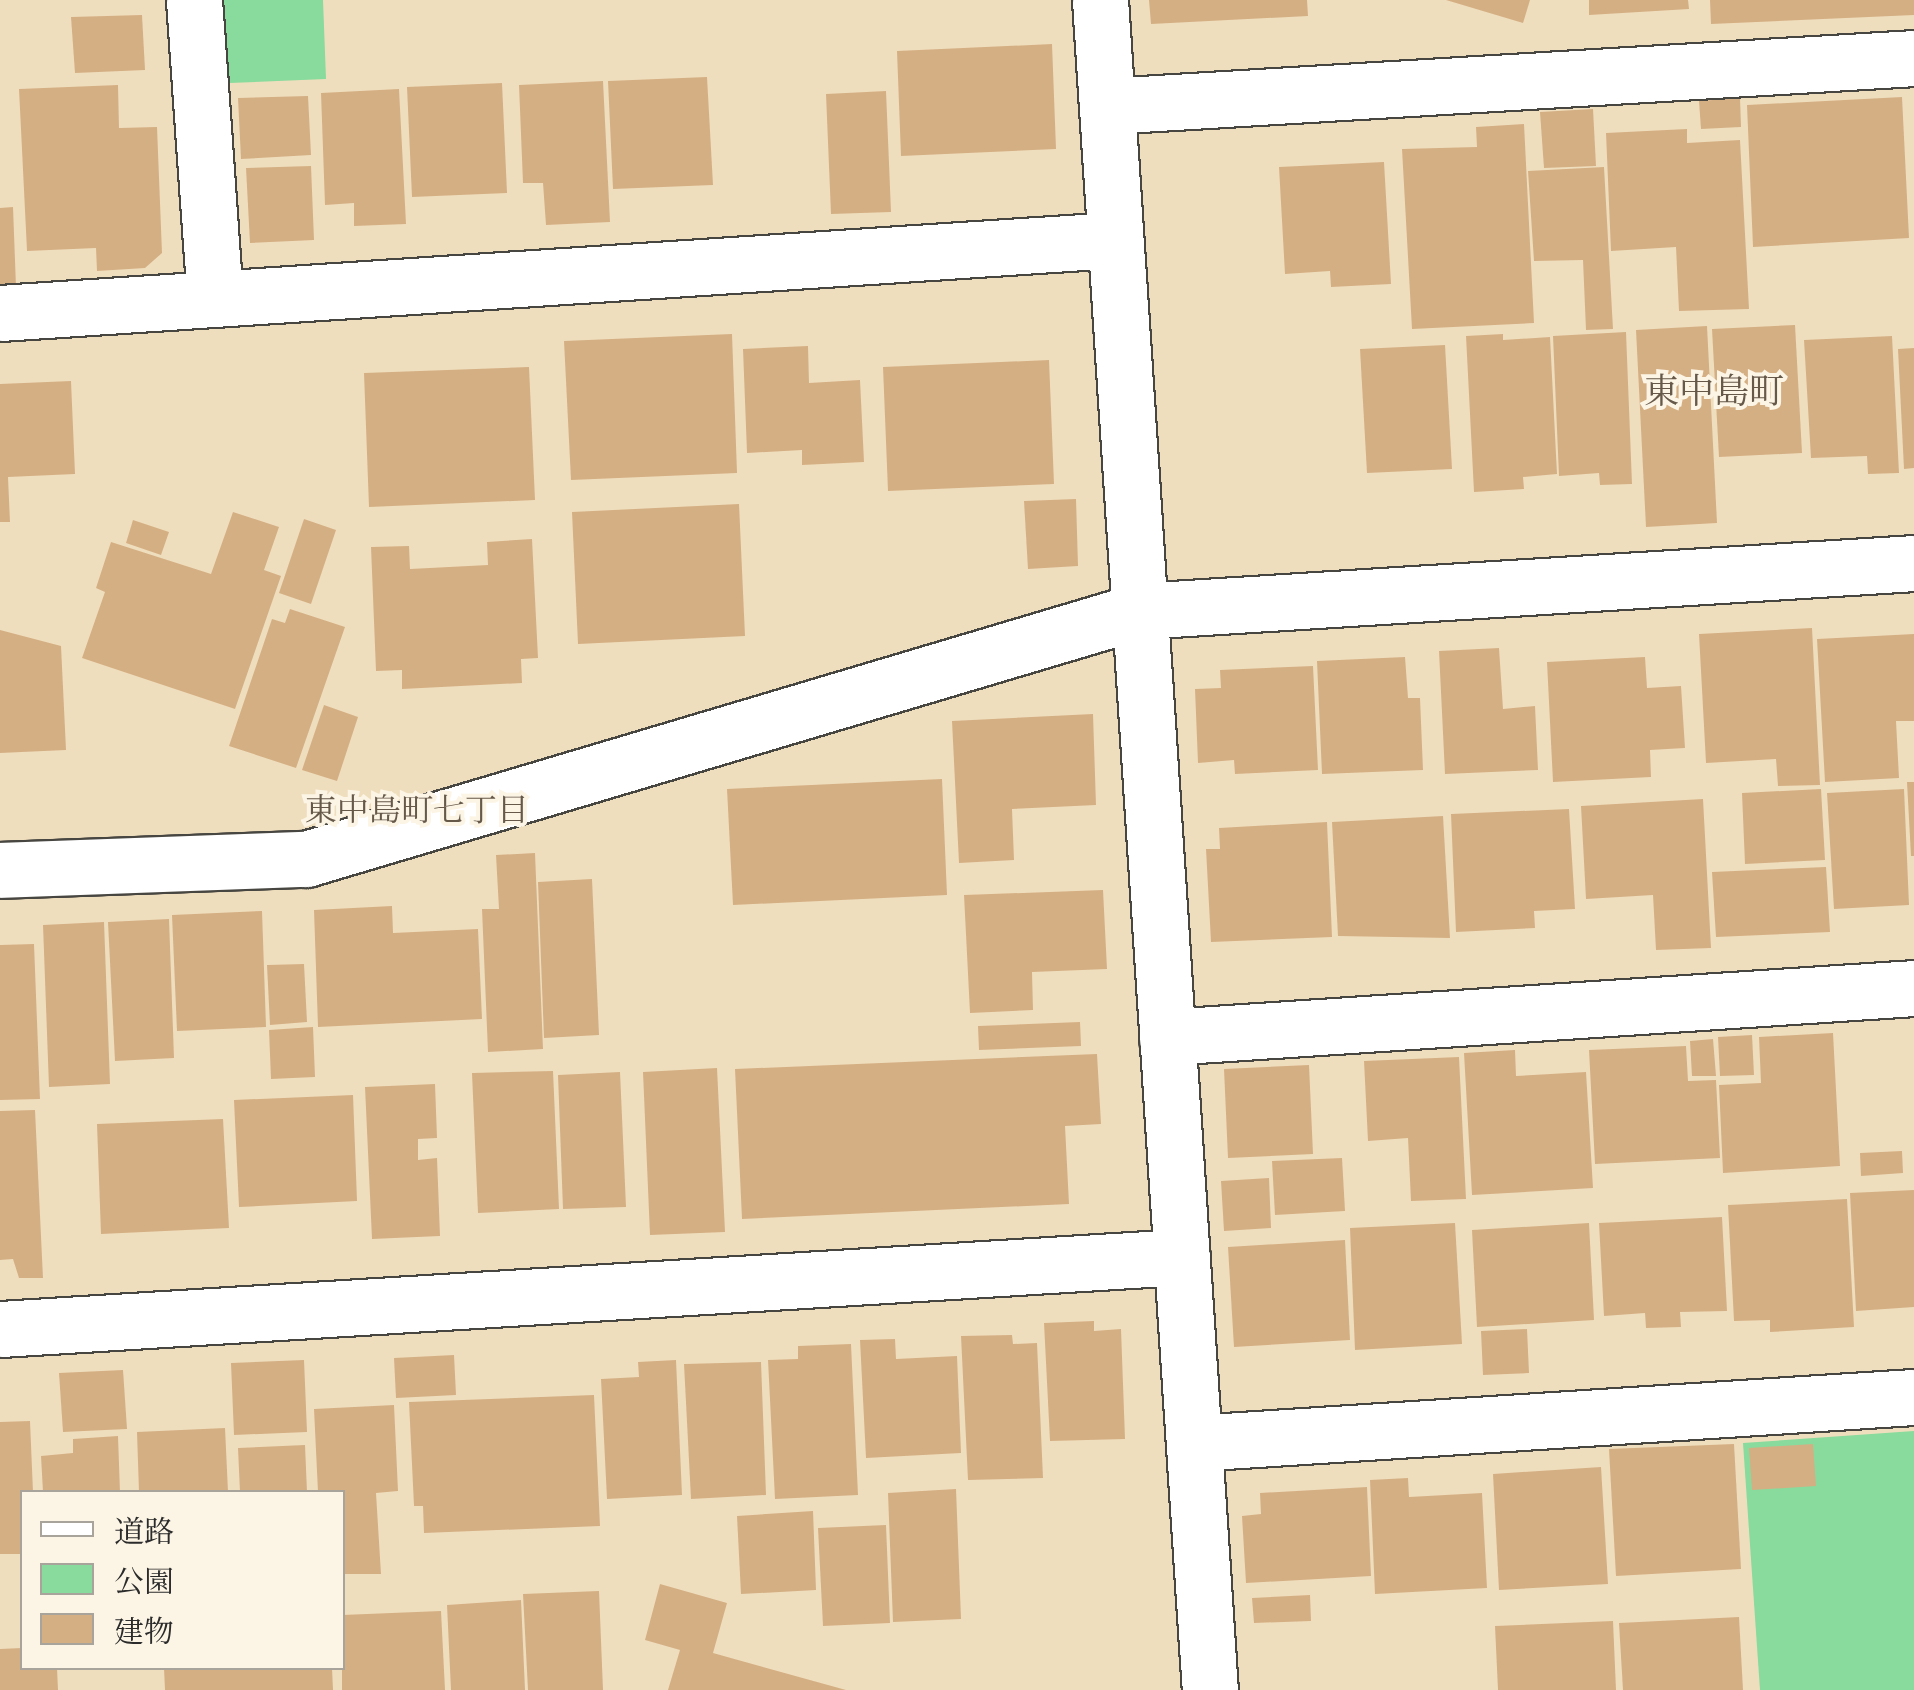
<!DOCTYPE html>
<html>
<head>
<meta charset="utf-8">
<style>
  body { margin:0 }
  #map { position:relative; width:1914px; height:1690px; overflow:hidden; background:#efdebd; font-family:"Libre Caslon Text","Noto Serif JP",serif }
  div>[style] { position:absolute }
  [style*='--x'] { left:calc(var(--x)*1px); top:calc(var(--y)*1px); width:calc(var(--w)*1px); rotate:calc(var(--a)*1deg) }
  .green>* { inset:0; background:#88db9d }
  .building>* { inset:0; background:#d5af84 }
  .roads { filter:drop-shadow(2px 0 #484641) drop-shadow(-2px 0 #484641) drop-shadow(0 2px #484641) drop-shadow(0 -2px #484641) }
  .minor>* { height:55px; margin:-27.5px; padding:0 27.5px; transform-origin:27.5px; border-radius:27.5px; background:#fff }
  span { translate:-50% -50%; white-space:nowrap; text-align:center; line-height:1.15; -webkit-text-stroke:8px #fcf5e5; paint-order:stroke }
  .neighbourhood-label { font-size:32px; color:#66594a }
  .quarter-label { font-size:35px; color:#66594a }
  .legend { position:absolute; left:20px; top:1490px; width:325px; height:180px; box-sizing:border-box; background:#fcf5e5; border:2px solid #a8a49b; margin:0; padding:12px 18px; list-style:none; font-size:30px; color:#2b2b2b }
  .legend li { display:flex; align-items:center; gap:20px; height:50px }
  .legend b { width:50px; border:2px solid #a8a49b }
</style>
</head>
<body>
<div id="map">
  <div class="green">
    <i style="clip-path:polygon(223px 0,323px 0,326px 79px,229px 83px)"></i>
    <i style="clip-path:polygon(1914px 1431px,1914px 1690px,1760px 1690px,1743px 1443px)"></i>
  </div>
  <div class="building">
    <i style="clip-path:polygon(1149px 0,1307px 0,1308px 16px,1151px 24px)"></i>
    <i style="clip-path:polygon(1446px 0,1530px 0,1523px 23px)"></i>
    <i style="clip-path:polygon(1589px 0,1688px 0,1689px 9px,1589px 15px)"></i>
    <i style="clip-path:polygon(1710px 0,1914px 0,1914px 15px,1711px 24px)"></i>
    <i style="clip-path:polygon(142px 15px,145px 70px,75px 73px,71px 17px)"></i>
    <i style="clip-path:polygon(1052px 44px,1056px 149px,901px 156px,897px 51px)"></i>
    <i style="clip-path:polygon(707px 77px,713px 185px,613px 189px,608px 81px)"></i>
    <i style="clip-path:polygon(603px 81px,610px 222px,546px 225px,543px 183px,523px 183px,519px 85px)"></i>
    <i style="clip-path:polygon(502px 83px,507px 193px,412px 197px,407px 87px)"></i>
    <i style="clip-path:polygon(118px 85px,119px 128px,157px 127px,162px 253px,145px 268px,97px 271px,96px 248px,27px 251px,19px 89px)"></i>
    <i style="clip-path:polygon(399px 89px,406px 224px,354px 226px,354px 203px,325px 205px,321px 93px)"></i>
    <i style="clip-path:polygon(886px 91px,891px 212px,831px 214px,826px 94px)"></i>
    <i style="clip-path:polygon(308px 96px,311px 155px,241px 159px,238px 98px)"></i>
    <i style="clip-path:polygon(1902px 97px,1909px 238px,1753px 247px,1747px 105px)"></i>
    <i style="clip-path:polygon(1740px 98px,1741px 127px,1701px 129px,1699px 101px)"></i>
    <i style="clip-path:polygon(1593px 109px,1596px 166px,1544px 168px,1540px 112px)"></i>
    <i style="clip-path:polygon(1524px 124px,1534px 323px,1412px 329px,1402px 149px,1477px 147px,1476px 127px)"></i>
    <i style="clip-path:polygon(1687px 129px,1687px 143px,1740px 140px,1749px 309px,1679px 311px,1676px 247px,1611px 251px,1606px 133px)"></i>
    <i style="clip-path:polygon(1384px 162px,1391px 284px,1331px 287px,1330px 271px,1285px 274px,1279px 167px)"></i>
    <i style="clip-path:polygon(311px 166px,314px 240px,250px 243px,246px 168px)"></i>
    <i style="clip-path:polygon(1604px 167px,1613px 329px,1586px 330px,1583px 260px,1534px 261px,1528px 171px)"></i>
    <i style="clip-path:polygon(13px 207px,16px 287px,0 288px,0 208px)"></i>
    <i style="clip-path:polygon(1795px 325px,1802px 453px,1719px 457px,1712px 329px)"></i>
    <i style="clip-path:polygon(1707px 326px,1717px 523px,1646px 527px,1636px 330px)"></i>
    <i style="clip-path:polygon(1626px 332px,1632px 484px,1600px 485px,1599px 473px,1559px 476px,1553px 336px)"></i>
    <i style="clip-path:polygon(732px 334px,737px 473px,571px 480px,564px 341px)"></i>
    <i style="clip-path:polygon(1503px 334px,1503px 340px,1550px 337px,1557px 474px,1523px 477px,1524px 489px,1474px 492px,1466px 336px)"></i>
    <i style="clip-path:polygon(1892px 336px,1899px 473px,1868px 474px,1867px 456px,1811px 458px,1804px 340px)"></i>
    <i style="clip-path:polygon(1445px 345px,1452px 469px,1367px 473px,1360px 349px)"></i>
    <i style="clip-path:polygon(808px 346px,809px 383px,860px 380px,864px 462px,802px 465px,802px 450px,747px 453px,743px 349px)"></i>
    <i style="clip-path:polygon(1914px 348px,1914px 468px,1904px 469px,1898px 349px)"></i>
    <i style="clip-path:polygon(1049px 360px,1054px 484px,888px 491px,883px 367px)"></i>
    <i style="clip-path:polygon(529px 367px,535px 500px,369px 507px,364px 373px)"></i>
    <i style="clip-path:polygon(71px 381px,75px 474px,8px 477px,10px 522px,0 522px,0 384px)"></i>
    <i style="clip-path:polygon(1076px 499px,1078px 566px,1028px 569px,1024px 501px)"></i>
    <i style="clip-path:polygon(739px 504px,745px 636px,578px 644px,572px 512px)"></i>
    <i style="clip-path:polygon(233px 512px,279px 527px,264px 570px,281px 576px,235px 709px,82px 658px,105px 592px,96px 588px,111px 542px,211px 574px)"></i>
    <i style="clip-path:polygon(304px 519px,336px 530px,311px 604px,279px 593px)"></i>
    <i style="clip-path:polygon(133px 520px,169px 532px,161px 555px,126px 543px)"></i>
    <i style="clip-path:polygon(532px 539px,538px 658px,521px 659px,522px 683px,402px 689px,402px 670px,376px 671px,371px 547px,409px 546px,410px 569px,488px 565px,487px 542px)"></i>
    <i style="clip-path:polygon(290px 609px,345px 627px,296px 768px,229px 746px,272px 619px,285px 623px)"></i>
    <i style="clip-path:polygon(1812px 628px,1820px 785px,1778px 786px,1776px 759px,1706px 763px,1699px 634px)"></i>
    <i style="clip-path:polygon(0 630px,61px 646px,66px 750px,0 753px)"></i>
    <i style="clip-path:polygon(1914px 634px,1914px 721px,1896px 721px,1899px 778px,1825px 782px,1817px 639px)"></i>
    <i style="clip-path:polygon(1499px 648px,1503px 709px,1535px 706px,1538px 770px,1445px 774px,1439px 651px)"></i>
    <i style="clip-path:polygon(1405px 657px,1408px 698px,1420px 698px,1423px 770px,1322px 774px,1317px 661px)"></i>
    <i style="clip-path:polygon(1645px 657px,1647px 688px,1681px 686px,1685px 748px,1650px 750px,1651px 777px,1553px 782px,1547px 662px)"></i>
    <i style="clip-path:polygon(1313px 666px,1318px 770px,1235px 774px,1234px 760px,1198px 763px,1195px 689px,1221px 688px,1220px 670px)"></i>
    <i style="clip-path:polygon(324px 705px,358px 717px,337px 781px,302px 770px)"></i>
    <i style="clip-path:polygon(1093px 714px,1096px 805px,1012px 809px,1014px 860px,959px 863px,952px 721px)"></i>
    <i style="clip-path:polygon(942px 779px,947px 895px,733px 905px,727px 789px)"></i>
    <i style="clip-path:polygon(1907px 782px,1914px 782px,1914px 856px,1911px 856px)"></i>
    <i style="clip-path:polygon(1821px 789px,1825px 860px,1745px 864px,1742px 793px)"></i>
    <i style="clip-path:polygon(1904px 789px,1909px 905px,1834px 909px,1827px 793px)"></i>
    <i style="clip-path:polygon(1703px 799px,1711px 948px,1656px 950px,1653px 895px,1586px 899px,1581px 806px)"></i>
    <i style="clip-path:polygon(1569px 809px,1575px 909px,1534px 911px,1535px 928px,1456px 932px,1451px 814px)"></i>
    <i style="clip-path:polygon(1443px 816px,1450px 938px,1338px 936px,1332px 822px)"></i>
    <i style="clip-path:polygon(1327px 822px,1332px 937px,1211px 942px,1206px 849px,1220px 849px,1219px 828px)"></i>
    <i style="clip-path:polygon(535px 853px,543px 1049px,488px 1052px,482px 909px,499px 909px,496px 855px)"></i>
    <i style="clip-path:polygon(1826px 867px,1830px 932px,1716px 937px,1712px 872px)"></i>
    <i style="clip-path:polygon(592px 879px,599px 1035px,544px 1038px,538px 882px)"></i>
    <i style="clip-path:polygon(1103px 890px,1107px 969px,1032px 972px,1033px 1010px,970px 1013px,964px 895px)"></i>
    <i style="clip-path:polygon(392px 906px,393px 933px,478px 929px,482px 1019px,318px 1027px,314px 910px)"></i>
    <i style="clip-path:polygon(262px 911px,266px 1027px,177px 1031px,172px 915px)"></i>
    <i style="clip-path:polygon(169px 919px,174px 1058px,115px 1061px,108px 922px)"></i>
    <i style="clip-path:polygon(104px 922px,110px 1084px,49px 1087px,43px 925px)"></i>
    <i style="clip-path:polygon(34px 944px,40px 1099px,0 1100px,0 945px)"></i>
    <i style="clip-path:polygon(304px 964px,307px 1022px,270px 1025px,267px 965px)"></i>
    <i style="clip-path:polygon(1080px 1022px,1081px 1046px,979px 1050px,978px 1026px)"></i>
    <i style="clip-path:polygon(313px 1027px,315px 1077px,271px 1079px,269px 1030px)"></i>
    <i style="clip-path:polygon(1833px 1033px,1840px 1166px,1723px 1173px,1719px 1085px,1761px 1083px,1759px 1037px)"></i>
    <i style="clip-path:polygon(1752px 1035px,1754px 1075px,1720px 1076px,1718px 1037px)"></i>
    <i style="clip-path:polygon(1713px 1039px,1716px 1076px,1692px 1076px,1690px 1041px)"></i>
    <i style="clip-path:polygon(1686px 1046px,1688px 1081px,1716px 1080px,1720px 1158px,1595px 1164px,1589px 1050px)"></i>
    <i style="clip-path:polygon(1515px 1050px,1516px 1076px,1586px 1072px,1593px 1188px,1472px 1195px,1464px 1053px)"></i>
    <i style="clip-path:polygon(1097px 1054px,1101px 1124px,1065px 1126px,1069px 1204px,742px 1219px,735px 1069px)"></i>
    <i style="clip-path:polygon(1459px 1057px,1466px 1199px,1411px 1201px,1408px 1138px,1368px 1141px,1364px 1061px)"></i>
    <i style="clip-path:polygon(1309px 1065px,1313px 1154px,1228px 1158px,1224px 1069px)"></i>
    <i style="clip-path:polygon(717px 1068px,725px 1232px,650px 1235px,643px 1072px)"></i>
    <i style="clip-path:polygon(553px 1071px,559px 1209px,478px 1213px,472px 1073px)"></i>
    <i style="clip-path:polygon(620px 1072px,626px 1207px,563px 1209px,558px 1075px)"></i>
    <i style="clip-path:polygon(435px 1084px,437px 1138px,418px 1139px,418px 1160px,437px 1158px,440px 1236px,372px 1239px,365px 1087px)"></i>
    <i style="clip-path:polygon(353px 1095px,357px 1201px,239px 1207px,234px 1100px)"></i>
    <i style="clip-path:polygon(35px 1110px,43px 1278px,19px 1278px,13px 1259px,0 1260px,0 1111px)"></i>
    <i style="clip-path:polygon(223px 1119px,229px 1228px,101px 1234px,97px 1124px)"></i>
    <i style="clip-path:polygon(1902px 1151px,1903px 1173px,1861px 1176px,1860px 1153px)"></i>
    <i style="clip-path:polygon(1342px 1158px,1345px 1211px,1275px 1215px,1272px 1161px)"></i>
    <i style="clip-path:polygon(1269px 1178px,1271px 1228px,1224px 1231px,1221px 1181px)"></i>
    <i style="clip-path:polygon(1914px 1190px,1914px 1307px,1856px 1311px,1850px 1193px)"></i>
    <i style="clip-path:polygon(1847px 1199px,1854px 1327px,1770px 1332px,1770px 1320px,1734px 1321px,1728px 1205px)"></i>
    <i style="clip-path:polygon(1722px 1217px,1727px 1311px,1680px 1312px,1681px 1327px,1646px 1328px,1645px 1313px,1604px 1316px,1599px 1223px)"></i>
    <i style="clip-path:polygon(1455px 1223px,1462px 1344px,1355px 1350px,1350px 1228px)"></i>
    <i style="clip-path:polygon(1589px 1223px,1594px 1320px,1477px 1327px,1472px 1230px)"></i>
    <i style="clip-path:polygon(1345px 1240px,1350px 1340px,1234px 1347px,1228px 1247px)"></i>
    <i style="clip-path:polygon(1094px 1321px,1094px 1331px,1121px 1329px,1125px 1439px,1050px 1441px,1044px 1323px)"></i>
    <i style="clip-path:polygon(1527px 1329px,1529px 1373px,1483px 1375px,1481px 1331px)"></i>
    <i style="clip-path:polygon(1012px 1335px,1013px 1344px,1037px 1343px,1043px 1478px,968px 1480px,961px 1336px)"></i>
    <i style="clip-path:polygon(895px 1339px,896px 1359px,957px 1356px,961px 1453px,866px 1458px,860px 1340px)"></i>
    <i style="clip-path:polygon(851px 1344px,858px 1495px,775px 1499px,768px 1360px,798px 1359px,798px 1346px)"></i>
    <i style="clip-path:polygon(454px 1355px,456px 1395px,396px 1398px,394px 1358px)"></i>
    <i style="clip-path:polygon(304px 1360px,307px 1432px,234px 1435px,231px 1363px)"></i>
    <i style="clip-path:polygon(676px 1360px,682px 1495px,607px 1499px,601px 1379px,639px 1377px,638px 1362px)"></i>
    <i style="clip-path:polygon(761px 1362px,766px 1495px,691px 1499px,684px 1364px)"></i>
    <i style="clip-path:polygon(123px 1370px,127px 1429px,63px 1432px,59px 1373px)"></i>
    <i style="clip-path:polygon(594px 1395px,600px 1526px,424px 1533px,423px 1506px,414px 1506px,409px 1402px)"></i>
    <i style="clip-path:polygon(394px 1405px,398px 1491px,376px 1493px,381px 1574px,342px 1574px,342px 1492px,318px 1492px,314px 1409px)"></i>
    <i style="clip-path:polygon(30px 1421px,33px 1492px,22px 1492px,22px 1554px,0 1554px,0 1422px)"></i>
    <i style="clip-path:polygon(225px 1428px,228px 1492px,139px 1492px,137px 1432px)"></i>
    <i style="clip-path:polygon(118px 1436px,120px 1492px,43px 1492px,41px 1456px,73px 1453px,73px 1439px)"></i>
    <i style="clip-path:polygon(1734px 1444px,1741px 1569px,1616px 1576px,1609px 1449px)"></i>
    <i style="clip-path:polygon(1813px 1444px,1816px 1486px,1752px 1490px,1749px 1448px)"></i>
    <i style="clip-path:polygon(305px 1445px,307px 1492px,240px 1492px,238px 1448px)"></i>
    <i style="clip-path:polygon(1601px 1467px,1608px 1584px,1499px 1590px,1493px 1474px)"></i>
    <i style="clip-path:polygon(1408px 1478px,1409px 1497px,1482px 1493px,1487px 1588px,1375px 1594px,1370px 1480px)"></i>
    <i style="clip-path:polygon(1367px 1487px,1371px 1576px,1246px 1583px,1242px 1516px,1261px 1514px,1260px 1493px)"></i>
    <i style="clip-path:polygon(956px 1489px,961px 1619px,893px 1622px,888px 1493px)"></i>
    <i style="clip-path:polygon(813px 1511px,816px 1590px,741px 1594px,737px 1516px)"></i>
    <i style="clip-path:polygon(886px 1525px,890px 1623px,823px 1626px,818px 1528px)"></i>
    <i style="clip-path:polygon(660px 1584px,727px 1603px,713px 1653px,846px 1690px,668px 1690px,680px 1650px,645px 1640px)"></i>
    <i style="clip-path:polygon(599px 1591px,603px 1690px,528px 1690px,523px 1594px)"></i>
    <i style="clip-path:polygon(1310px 1595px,1311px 1621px,1254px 1623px,1252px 1598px)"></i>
    <i style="clip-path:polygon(521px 1600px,525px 1690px,451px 1690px,447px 1605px)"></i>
    <i style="clip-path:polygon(441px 1611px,445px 1690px,342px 1690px,342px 1615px)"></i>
    <i style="clip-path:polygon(1739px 1617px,1743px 1690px,1623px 1690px,1619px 1623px)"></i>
    <i style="clip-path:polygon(1613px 1621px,1616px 1690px,1498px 1690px,1495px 1626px)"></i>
    <i style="clip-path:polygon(22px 1648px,22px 1668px,57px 1668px,58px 1690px,0 1690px,0 1649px)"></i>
    <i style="clip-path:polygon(164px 1668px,332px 1668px,333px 1690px,165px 1690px)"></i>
  </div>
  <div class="roads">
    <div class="minor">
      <i style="--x:194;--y:0;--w:299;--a:86"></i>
      <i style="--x:1100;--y:0;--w:1694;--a:86.28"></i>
      <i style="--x:1107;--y:106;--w:808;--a:-3.4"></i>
      <i style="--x:0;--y:313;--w:1117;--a:-3.75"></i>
      <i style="--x:0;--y:870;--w:306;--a:-2.1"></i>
      <i style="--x:306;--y:859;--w:869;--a:-16.58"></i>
      <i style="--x:1139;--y:611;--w:776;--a:-3.54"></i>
      <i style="--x:1167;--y:1037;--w:749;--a:-3.75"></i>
      <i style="--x:0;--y:1329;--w:1184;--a:-3.49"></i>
      <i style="--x:1194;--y:1443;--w:721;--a:-3.66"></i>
    </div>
  </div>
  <div class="neighbourhood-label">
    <span style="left:417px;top:810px">東中島町七丁目</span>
  </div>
  <div class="quarter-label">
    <span style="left:1714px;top:391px">東中島町</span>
  </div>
  <ul class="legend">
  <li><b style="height:12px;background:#fff"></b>道路</li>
  <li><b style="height:28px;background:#88db9d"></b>公園</li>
  <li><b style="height:28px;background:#d5af84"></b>建物</li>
  </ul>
</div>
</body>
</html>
